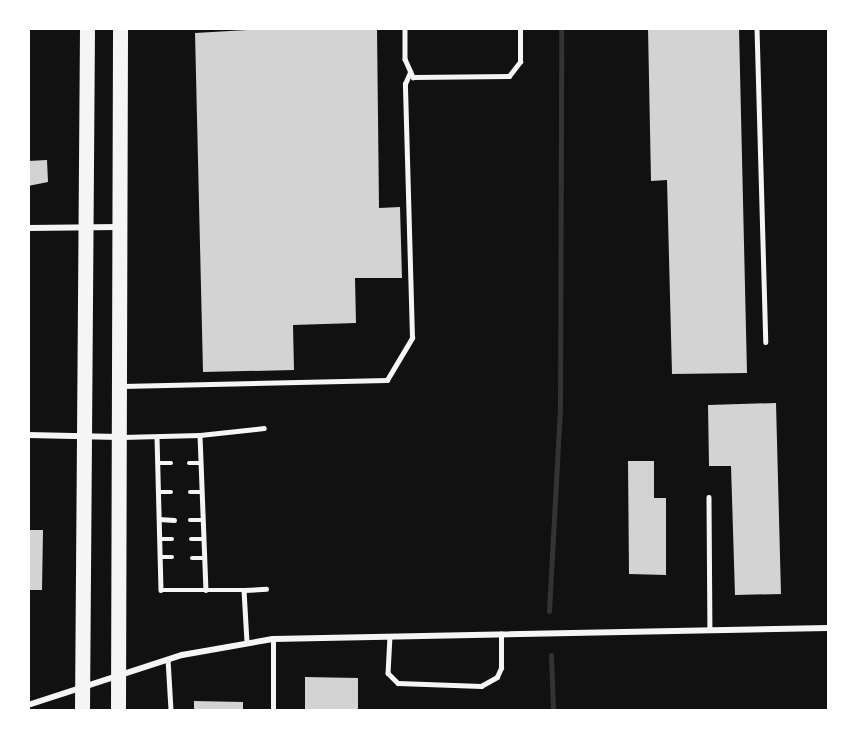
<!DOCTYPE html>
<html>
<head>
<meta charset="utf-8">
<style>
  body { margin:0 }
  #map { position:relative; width:857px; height:739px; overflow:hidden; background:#111; font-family:Manrope,sans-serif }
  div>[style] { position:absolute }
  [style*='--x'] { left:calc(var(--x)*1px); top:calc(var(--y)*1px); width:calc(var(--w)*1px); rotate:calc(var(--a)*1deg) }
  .stream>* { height:5px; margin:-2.5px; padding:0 2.5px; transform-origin:2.5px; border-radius:2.5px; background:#333 }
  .building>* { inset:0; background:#d3d3d3 }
  .service>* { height:4.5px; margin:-2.25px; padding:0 2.25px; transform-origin:2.25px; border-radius:2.25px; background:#f5f5f5 }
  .minor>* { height:6px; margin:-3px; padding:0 3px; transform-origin:3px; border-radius:3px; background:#f5f5f5 }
  .primary>* { height:15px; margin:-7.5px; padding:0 7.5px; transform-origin:7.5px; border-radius:7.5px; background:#f5f5f5 }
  span { translate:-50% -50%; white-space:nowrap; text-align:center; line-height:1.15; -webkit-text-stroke:5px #fff; paint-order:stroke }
  .frame { position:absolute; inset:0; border:30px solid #fff; pointer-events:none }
</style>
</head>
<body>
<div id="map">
  <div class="stream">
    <i style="--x:549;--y:611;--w:205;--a:-86.9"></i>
    <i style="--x:560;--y:406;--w:378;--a:-89.8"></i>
    <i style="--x:551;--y:655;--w:55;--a:87.9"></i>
  </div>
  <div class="building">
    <i style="clip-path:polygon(280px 28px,377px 28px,379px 208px,400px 207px,402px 278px,355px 278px,356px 323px,293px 325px,294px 370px,203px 372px,195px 33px)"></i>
    <i style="clip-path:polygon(648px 28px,739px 28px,747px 373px,672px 374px,667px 180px,651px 181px)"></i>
    <i style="clip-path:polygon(47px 160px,48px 182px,28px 186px,28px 161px)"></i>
    <i style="clip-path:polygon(776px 403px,781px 594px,735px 595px,731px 466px,709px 466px,708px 405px)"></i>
    <i style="clip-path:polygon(628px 461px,654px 461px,654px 498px,666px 498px,666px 575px,629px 574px)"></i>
    <i style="clip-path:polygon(28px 530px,43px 530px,42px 590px,28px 590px)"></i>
    <i style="clip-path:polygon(305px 677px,358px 678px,358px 710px,305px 710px)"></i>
    <i style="clip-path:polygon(194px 701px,243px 702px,243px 710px,194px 710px)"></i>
  </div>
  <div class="service">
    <i style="--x:405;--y:28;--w:31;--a:90"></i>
    <i style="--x:405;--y:59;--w:20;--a:66"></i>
    <i style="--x:413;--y:77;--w:96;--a:-0.6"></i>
    <i style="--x:509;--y:76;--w:18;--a:-52"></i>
    <i style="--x:520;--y:62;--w:34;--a:-90"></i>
    <i style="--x:757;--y:28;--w:314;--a:88.4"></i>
    <i style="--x:122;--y:386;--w:265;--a:-1.3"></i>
    <i style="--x:387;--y:380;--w:49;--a:-59.2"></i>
    <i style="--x:412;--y:338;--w:254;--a:-91.6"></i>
    <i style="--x:405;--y:84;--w:13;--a:-67"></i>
    <i style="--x:200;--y:435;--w:64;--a:-6.2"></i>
    <i style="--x:122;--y:437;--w:78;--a:-1.5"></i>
    <i style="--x:200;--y:435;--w:155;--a:87.8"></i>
    <i style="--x:206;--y:590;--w:38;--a:0"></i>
    <i style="--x:244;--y:590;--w:52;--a:86.7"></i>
    <i style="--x:157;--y:437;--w:153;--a:88.5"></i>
    <i style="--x:161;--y:590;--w:45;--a:0"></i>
    <i style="--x:158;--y:463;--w:13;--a:0"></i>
    <i style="--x:189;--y:463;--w:12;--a:0"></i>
    <i style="--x:158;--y:492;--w:13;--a:0"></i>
    <i style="--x:190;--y:492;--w:11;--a:0"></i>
    <i style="--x:709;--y:497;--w:133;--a:89.6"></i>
    <i style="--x:159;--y:519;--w:15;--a:4"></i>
    <i style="--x:190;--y:520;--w:12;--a:0"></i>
    <i style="--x:160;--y:539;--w:12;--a:0"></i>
    <i style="--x:191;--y:539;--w:12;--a:0"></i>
    <i style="--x:161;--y:557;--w:11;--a:0"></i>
    <i style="--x:192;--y:558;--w:11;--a:0"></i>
    <i style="--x:244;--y:590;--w:22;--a:-3"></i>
    <i style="--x:390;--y:636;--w:37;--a:93"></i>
    <i style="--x:388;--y:673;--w:14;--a:45"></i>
    <i style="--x:398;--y:683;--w:83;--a:2.1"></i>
    <i style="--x:481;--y:686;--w:18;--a:-29"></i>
    <i style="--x:497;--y:677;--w:10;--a:-66"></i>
    <i style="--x:501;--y:668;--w:34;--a:-90"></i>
    <i style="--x:168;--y:659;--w:51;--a:86.6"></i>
    <i style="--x:273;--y:710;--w:71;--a:-90"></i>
  </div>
  <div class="minor">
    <i style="--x:28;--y:228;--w:90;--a:-0.6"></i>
    <i style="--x:28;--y:435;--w:90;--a:1.3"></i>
    <i style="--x:28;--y:705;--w:162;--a:-18"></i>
    <i style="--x:182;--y:655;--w:92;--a:-10"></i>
    <i style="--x:273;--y:639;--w:555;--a:-1.14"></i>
  </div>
  <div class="primary">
    <i style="--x:82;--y:710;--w:682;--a:-89.58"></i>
    <i style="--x:118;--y:710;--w:682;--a:-89.83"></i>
  </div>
  <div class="frame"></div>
</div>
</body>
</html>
